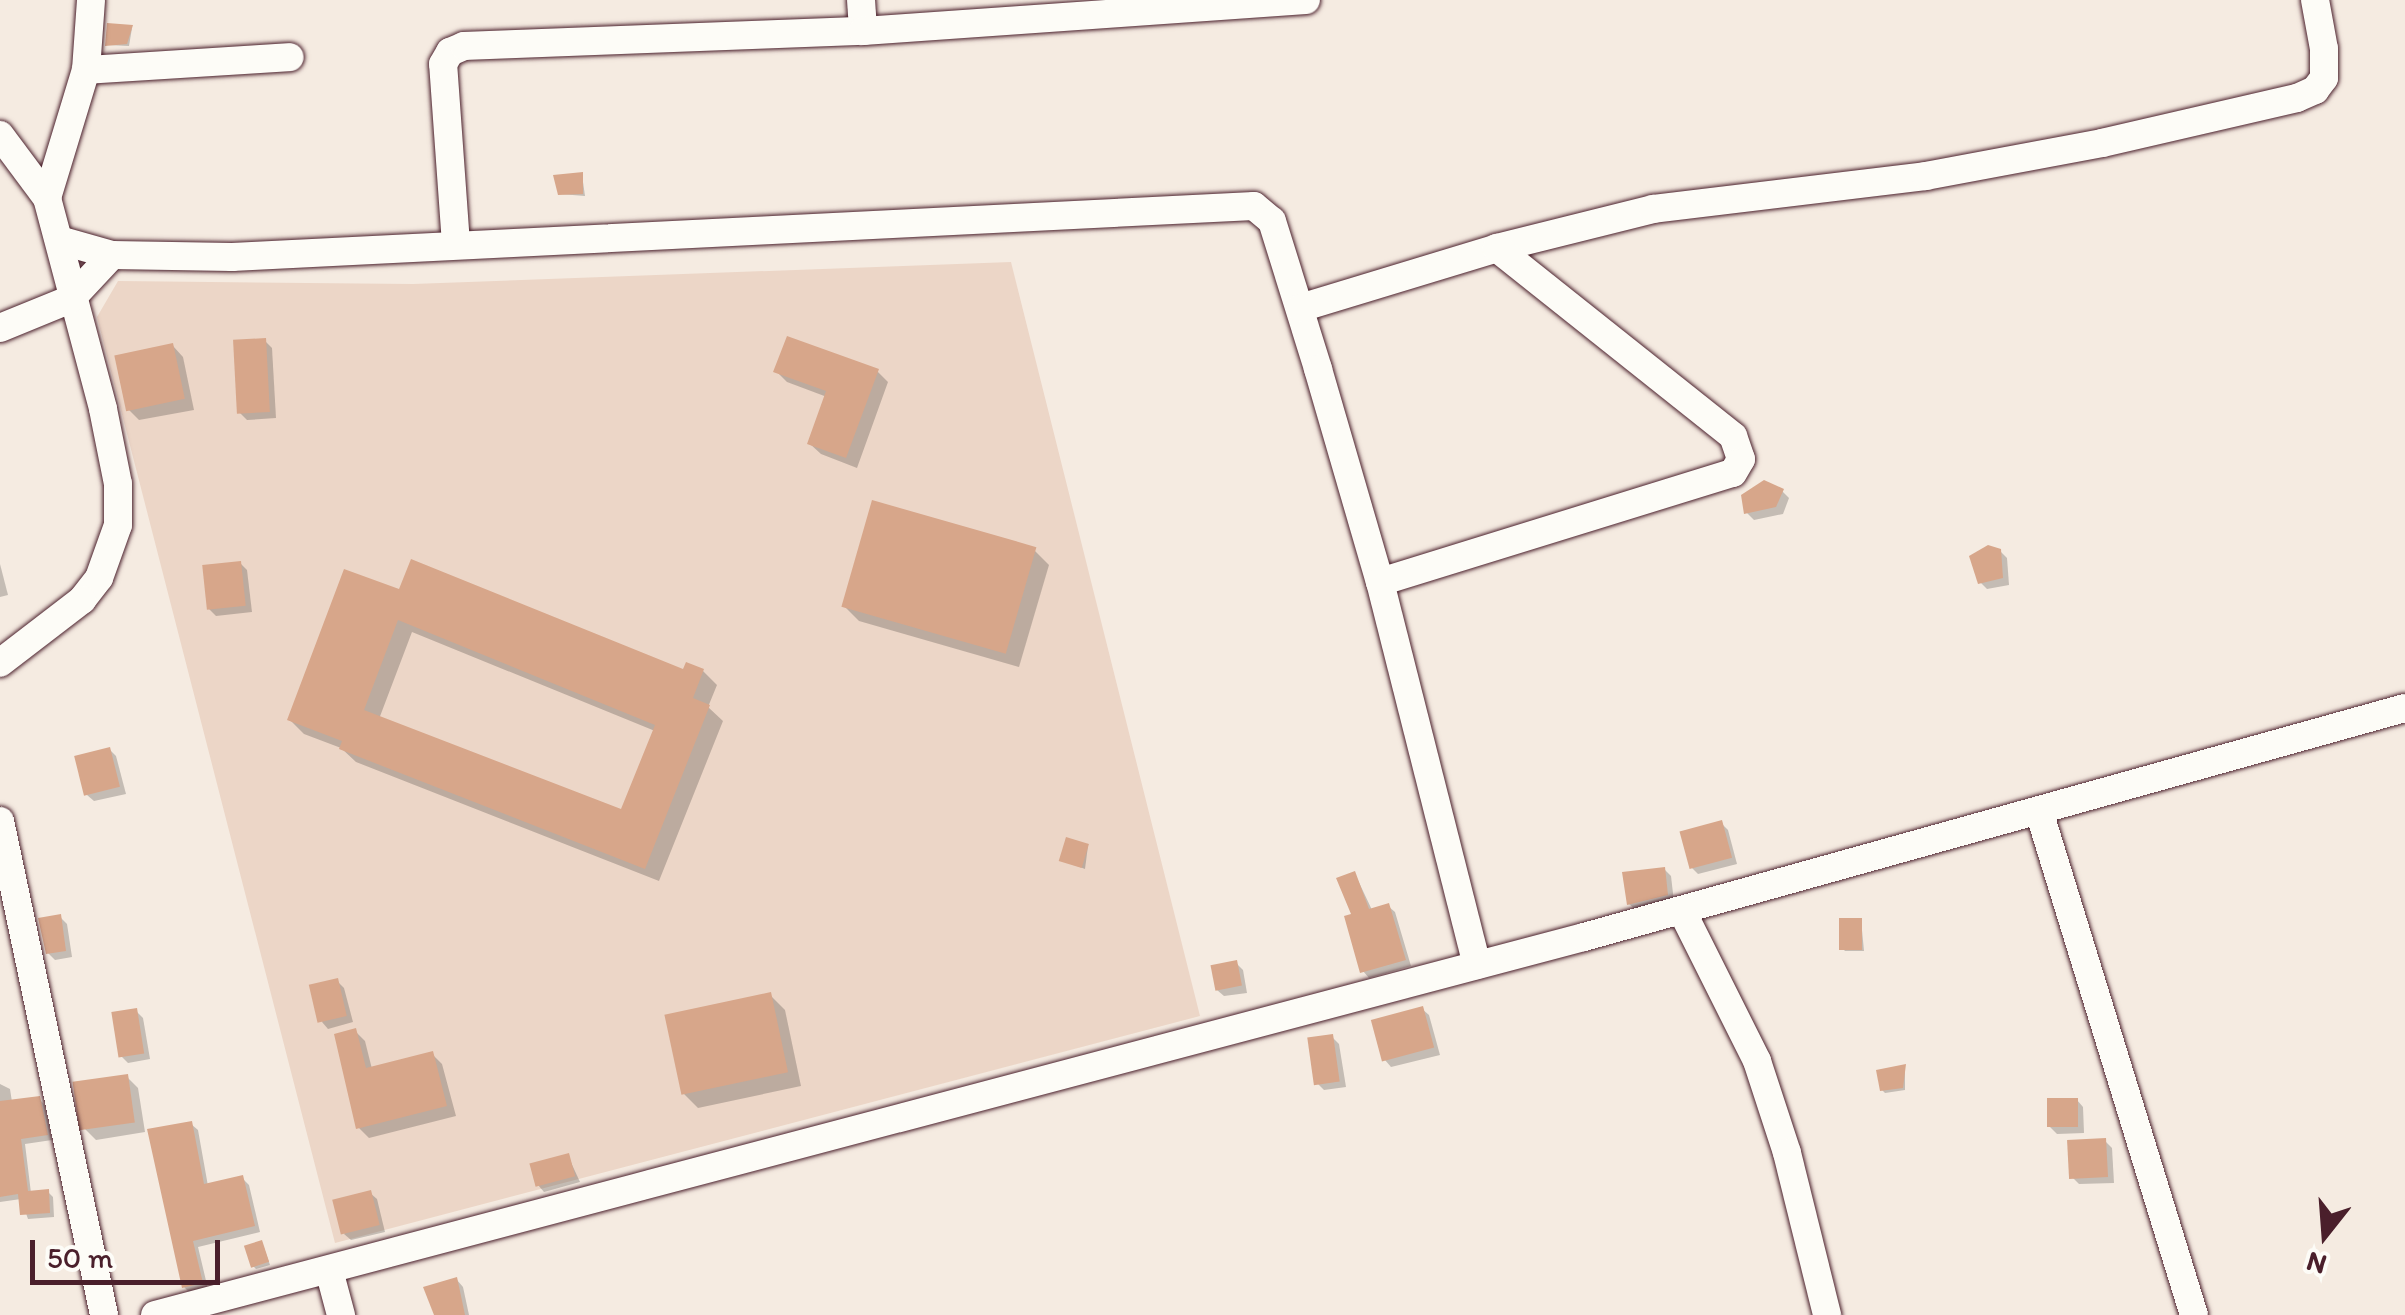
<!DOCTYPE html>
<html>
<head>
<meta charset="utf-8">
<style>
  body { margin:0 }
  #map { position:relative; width:2405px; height:1315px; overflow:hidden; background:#f5ebe1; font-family:Itim,sans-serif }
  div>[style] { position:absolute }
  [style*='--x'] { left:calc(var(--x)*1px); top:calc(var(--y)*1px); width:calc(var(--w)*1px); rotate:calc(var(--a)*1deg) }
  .built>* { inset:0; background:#ecd6c7 }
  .shadow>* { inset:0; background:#0003 }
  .building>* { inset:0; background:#d7a68a; transform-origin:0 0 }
  .roads { filter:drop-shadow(0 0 2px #4a1f2b) drop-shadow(0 0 2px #4a1f2b) }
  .minor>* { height:28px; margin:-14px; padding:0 14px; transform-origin:14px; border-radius:14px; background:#fdfcf7 }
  span { translate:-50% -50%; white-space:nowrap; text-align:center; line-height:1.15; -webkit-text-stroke:8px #fdfcf7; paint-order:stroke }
  .north { position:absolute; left:2275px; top:1185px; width:100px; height:100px; -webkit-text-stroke:8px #fdfcf7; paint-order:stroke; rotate:197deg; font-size:28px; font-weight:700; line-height:40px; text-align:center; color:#4a1f2b }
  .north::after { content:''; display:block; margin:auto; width:35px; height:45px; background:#4a1f2b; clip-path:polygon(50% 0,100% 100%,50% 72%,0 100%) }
  .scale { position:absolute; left:30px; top:1240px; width:190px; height:45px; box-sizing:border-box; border:5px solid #4a1f2b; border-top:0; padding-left:12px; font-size:30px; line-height:35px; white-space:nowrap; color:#4a1f2b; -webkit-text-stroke:8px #fdfcf7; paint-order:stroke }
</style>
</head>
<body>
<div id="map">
  <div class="built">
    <div style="clip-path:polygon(1011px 262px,1200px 1016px,335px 1243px,97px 317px,118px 281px,413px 284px)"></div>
  </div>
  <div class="shadow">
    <div style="clip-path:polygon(132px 28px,129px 46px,108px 45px)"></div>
    <div style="clip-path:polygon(582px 175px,585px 196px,560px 194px)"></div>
    <div style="clip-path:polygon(265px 341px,272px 348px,276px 418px,247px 420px,240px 413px)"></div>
    <div style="clip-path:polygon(173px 346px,183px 357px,194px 410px,139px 420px,128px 409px)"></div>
    <div style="clip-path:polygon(776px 371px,877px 371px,888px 382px,857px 468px,821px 454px,810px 444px,827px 397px,787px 382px)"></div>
    <div style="clip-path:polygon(1782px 491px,1789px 498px,1783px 514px,1754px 520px,1747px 513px)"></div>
    <div style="clip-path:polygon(1034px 550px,1049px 565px,1019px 667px,859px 621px,844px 606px)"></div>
    <div style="clip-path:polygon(2000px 551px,2007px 558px,2009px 585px,1987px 589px,1980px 582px)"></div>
    <div style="clip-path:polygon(240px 563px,247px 570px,252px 612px,216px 616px,209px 609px)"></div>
    <div style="clip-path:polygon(0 564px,8px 595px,0 597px)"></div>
    <div style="clip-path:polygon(evenodd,400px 592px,685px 673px,703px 671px,717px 685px,708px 707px,723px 721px,659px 881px,356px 762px,341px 748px,304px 734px,290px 720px,400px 592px,412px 632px,655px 731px,622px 813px,379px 719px,412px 632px)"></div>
    <div style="clip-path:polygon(109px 749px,116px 756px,126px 794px,94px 801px,87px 795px)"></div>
    <div style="clip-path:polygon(1721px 823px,1728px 830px,1737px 864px,1698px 874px,1691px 867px)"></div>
    <div style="clip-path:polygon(1088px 846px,1085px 869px,1062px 860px)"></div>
    <div style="clip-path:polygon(1664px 869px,1671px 876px,1674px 902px,1636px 910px,1629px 904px)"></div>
    <div style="clip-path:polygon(1355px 874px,1372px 910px,1388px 906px,1395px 912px,1411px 966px,1369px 978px,1363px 971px)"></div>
    <div style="clip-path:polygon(60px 917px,67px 924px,72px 957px,55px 960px,48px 953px)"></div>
    <div style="clip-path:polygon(1861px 920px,1864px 951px,1845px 951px,1842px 948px)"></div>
    <div style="clip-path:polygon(1236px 963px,1243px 970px,1247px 993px,1224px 996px,1217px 990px)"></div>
    <div style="clip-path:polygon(337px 981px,344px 988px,353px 1022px,328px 1029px,322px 1022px)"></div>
    <div style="clip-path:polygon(770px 995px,785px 1010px,801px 1086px,698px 1108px,683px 1093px)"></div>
    <div style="clip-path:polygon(1422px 1009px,1429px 1015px,1440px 1055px,1391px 1067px,1385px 1060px)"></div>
    <div style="clip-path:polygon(136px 1011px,143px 1018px,150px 1059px,128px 1063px,121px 1056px)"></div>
    <div style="clip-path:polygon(355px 1031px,365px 1041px,372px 1069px,432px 1054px,442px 1064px,456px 1116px,369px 1138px,359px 1128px)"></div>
    <div style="clip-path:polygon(1332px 1037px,1339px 1044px,1346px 1087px,1324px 1090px,1317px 1083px)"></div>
    <div style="clip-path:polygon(1905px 1067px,1905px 1090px,1885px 1093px,1882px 1090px)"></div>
    <div style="clip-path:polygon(127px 1077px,138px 1088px,145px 1132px,96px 1140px,85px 1129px)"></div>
    <div style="clip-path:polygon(0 1084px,10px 1089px,12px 1102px,39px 1099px,44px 1104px,52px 1140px,25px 1144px,31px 1193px,48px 1192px,53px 1197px,54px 1217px,28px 1219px,21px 1199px,0 1202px)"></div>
    <div style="clip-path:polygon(2077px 1100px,2083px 1107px,2084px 1133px,2057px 1134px,2050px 1127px)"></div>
    <div style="clip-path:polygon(191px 1124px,198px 1130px,208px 1186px,242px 1178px,249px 1185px,260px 1232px,198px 1247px,208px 1289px,190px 1293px,184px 1287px)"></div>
    <div style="clip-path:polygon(2105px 1141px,2112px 1148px,2114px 1183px,2079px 1184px,2072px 1177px)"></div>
    <div style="clip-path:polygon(568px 1156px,580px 1182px,544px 1192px,538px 1185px)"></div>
    <div style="clip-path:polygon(370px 1193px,377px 1199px,385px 1232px,351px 1240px,344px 1234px)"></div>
    <div style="clip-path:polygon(262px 1242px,270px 1265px,256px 1269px,253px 1266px)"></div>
    <div style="clip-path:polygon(457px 1280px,463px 1287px,469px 1315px,437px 1315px)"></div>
  </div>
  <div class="building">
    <div style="clip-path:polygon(107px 23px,133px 25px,127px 44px,105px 46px)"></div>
    <div style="clip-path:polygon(583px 172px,583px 194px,558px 195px,553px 175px)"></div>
    <div style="clip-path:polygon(787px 336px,879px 369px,846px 458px,807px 444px,826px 391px,773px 372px)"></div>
    <div style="left:266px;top:338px;width:74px;height:33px;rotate:87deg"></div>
    <div style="left:173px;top:343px;width:57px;height:60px;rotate:78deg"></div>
    <div style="clip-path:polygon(1764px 480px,1784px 489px,1776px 507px,1744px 514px,1741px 495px)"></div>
    <div style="left:872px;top:500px;width:171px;height:111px;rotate:16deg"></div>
    <div style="clip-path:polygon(1988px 545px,2001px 549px,2003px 578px,1978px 584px,1969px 556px)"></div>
    <div style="clip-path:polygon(evenodd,411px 559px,683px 669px,686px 662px,704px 669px,693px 698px,710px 705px,645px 869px,339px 749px,342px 741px,287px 720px,344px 569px,399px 589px,411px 559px,398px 620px,655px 725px,621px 809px,364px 710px,398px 620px)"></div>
    <div style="left:241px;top:561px;width:45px;height:39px;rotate:84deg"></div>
    <div style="left:110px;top:747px;width:41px;height:37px;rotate:76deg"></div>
    <div style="left:1722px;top:820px;width:39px;height:44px;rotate:75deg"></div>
    <div style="left:1066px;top:837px;width:24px;height:25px;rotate:17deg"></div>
    <div style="clip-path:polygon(1665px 867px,1668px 895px,1627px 905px,1622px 872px)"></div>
    <div style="clip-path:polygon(1355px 871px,1369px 909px,1389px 903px,1406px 960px,1360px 973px,1344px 916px,1351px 914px,1336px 878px)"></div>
    <div style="clip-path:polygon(61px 914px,66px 951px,46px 954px,38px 918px)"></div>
    <div style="left:1839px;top:918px;width:23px;height:32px"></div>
    <div style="left:1237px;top:960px;width:26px;height:27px;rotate:79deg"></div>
    <div style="left:338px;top:978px;width:39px;height:30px;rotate:77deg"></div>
    <div style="left:771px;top:992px;width:82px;height:109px;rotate:78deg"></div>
    <div style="left:1423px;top:1006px;width:43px;height:54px;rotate:75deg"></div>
    <div style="left:137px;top:1008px;width:46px;height:26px;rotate:81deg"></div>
    <div style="clip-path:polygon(356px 1028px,366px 1068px,433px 1051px,447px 1106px,356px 1129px,334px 1034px)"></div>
    <div style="left:1333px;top:1034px;width:48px;height:26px;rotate:82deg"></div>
    <div style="clip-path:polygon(1906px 1064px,1903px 1088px,1880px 1091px,1876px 1070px)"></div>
    <div style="left:128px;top:1074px;width:49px;height:56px;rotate:82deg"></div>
    <div style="clip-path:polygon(40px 1096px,48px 1135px,21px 1139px,28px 1191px,49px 1189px,50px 1213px,20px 1215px,18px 1194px,0 1197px,0 1101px)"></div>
    <div style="left:2078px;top:1098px;width:29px;height:31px;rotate:90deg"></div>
    <div style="clip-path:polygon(192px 1121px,204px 1184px,243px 1175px,255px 1226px,193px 1241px,203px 1283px,182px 1288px,147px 1129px)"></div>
    <div style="left:2106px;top:1138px;width:39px;height:39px;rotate:87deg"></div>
    <div style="left:569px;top:1153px;width:24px;height:41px;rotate:75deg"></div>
    <div style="left:371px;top:1190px;width:36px;height:40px;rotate:76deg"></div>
    <div style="left:262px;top:1240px;width:23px;height:19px;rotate:72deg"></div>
    <div style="clip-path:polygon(457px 1277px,465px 1315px,434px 1315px,423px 1287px)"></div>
  </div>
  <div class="roads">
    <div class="minor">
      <div style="--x:861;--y:0;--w:31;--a:86"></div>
      <div style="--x:86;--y:70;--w:204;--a:-3.6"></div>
      <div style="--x:0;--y:135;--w:79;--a:53.3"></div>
      <div style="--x:47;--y:198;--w:218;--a:75.1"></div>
      <div style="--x:103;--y:409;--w:76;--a:78.7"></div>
      <div style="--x:118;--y:484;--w:41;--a:90"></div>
      <div style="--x:118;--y:525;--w:56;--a:109.7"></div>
      <div style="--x:99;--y:578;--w:28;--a:128"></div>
      <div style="--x:82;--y:600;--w:103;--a:142.5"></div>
      <div style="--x:47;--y:198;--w:134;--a:-73.1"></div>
      <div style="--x:86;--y:70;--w:70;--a:-85.9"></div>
      <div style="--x:59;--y:240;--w:55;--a:15.8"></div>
      <div style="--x:112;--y:255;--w:120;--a:1"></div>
      <div style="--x:232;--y:257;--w:1023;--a:-2.86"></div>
      <div style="--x:1254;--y:206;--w:23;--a:40"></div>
      <div style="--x:1272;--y:221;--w:155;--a:72.7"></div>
      <div style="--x:1318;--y:369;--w:222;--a:73.8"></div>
      <div style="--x:1380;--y:582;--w:395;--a:75.8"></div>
      <div style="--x:456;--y:244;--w:180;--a:-94.1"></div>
      <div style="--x:443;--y:64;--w:14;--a:-60"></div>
      <div style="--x:450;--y:52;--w:15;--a:-23"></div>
      <div style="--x:464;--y:46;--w:399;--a:-2.2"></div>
      <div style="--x:863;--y:31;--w:444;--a:-4"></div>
      <div style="--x:1300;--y:308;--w:206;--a:-16.9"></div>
      <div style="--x:1497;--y:248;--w:161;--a:-14"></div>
      <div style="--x:1653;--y:209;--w:275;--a:-6.9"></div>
      <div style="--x:1926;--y:176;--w:179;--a:-10.6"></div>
      <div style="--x:2102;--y:143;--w:200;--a:-13"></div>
      <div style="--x:2297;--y:98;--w:20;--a:-24"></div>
      <div style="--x:2315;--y:90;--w:15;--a:-53"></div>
      <div style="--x:2324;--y:78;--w:29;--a:-90"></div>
      <div style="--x:2324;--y:49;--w:50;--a:-100.4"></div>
      <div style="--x:0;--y:328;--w:77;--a:-22.2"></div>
      <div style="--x:71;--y:299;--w:60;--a:-47"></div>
      <div style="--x:1380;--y:582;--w:369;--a:-17.2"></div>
      <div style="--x:1733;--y:473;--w:16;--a:-60"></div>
      <div style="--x:1741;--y:459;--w:24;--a:-109"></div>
      <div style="--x:1733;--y:436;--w:302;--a:-141.5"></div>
      <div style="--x:2039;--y:811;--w:527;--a:72.91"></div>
      <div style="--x:0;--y:821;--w:505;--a:78.11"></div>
      <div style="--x:1682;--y:911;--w:168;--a:63.4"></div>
      <div style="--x:1757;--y:1061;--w:97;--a:71.9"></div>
      <div style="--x:1787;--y:1153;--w:167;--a:76.1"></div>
      <div style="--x:329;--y:1270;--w:47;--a:75.1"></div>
      <div style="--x:155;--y:1315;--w:1478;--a:-14.82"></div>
      <div style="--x:1584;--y:937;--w:852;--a:-15.59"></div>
    </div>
  </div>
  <div class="north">N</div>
  <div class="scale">50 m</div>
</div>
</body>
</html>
